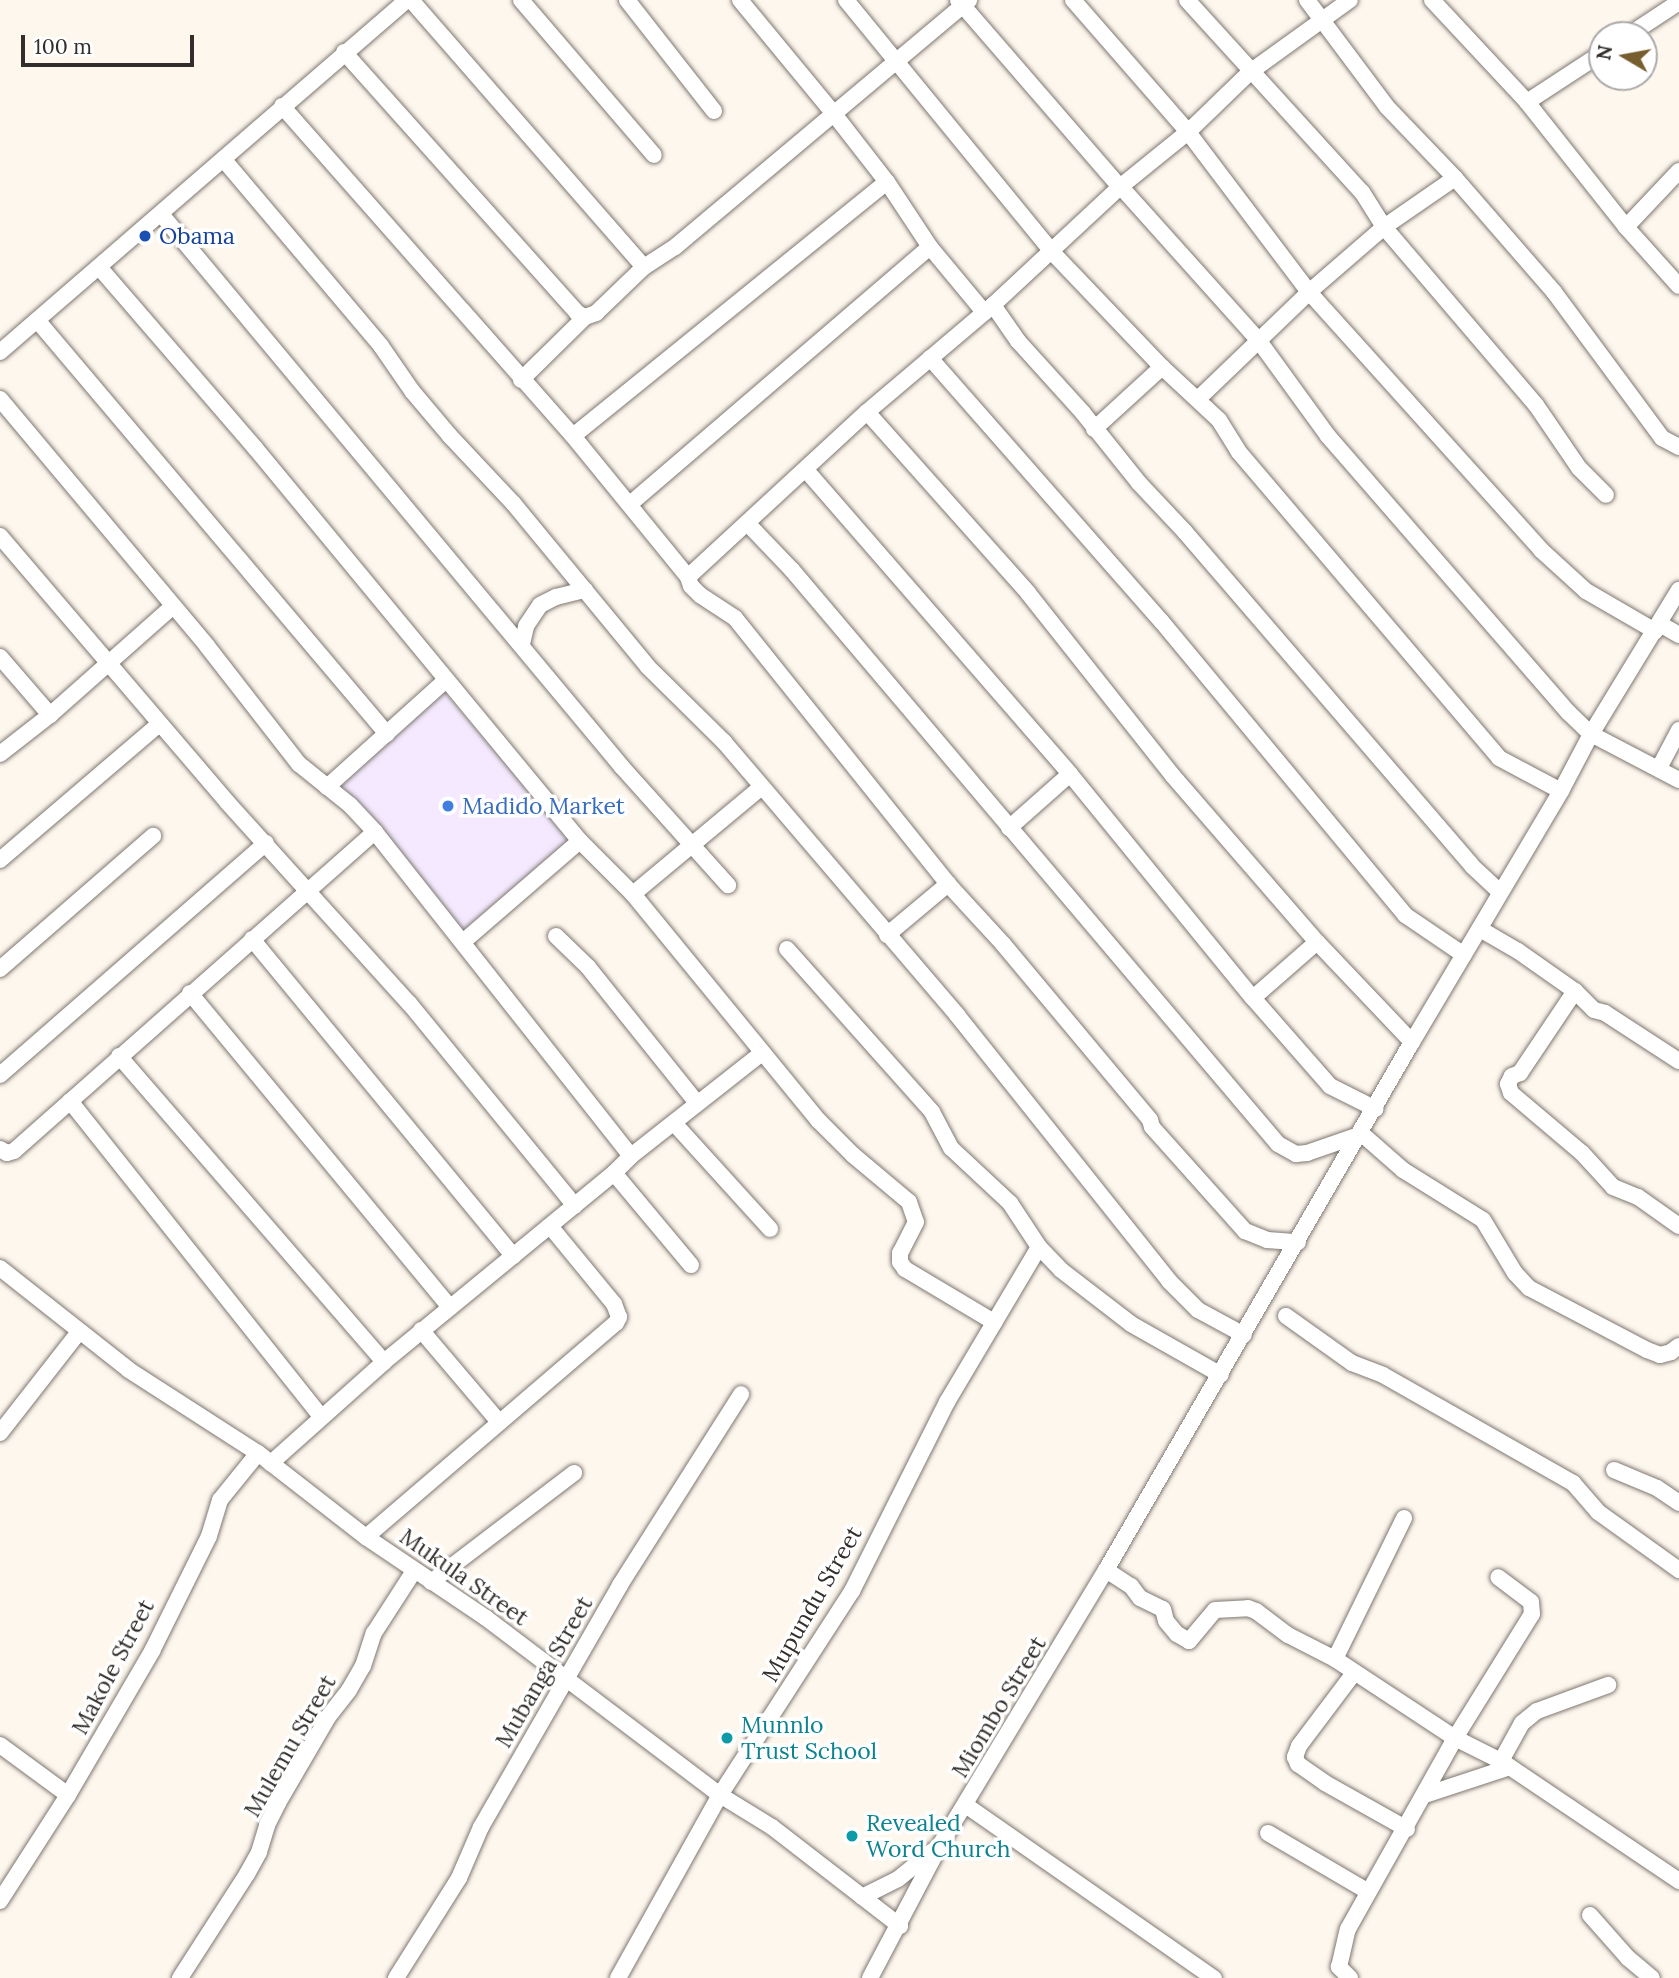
<!DOCTYPE html>
<html>
<head>
<meta charset="utf-8">
<style>
  body { margin:0 }
  #map { position:relative; width:1679px; height:1978px; overflow:hidden; background:#fef7ee; font-family:Lora,serif }
  div>[style] { position:absolute }
  [style*='--x'] { left:calc(var(--x)*1px); top:calc(var(--y)*1px); width:calc(var(--w)*1px); rotate:calc(var(--a)*1deg) }
  .commercial>* { inset:0; background:#f4e9fe; transform-origin:0 0 }
  .roads { filter:drop-shadow(0 0 2px #7e7770) drop-shadow(0 0 2px #7e7770) }
  .minor>* { height:16px; margin:-8px; padding:0 8px; transform-origin:8px; border-radius:8px; background:#fff }
  .dots>* { width:19px; height:19px; translate:-50% -50%; box-sizing:border-box; border:4px solid #fff; border-radius:50% }
  span { translate:-50% -50%; white-space:nowrap; text-align:center; line-height:1.15; -webkit-text-stroke:7px #fff; paint-order:stroke }
  .transit-label { font-size:23px; color:#164399 }
  .left { translate:0 -50%; text-align:left }
  .shop-label { font-size:23px; color:#366cbe }
  .street-label { font-size:23px; color:#312e2b }
  .culture-label { font-size:23px; color:#0d838f }
  .north { position:absolute; left:1588px; top:21px; width:70px; height:70px; box-sizing:border-box; background:#fff; border:2px solid #adabaa; border-radius:50%; rotate:280deg; font-size:19px; font-weight:700; line-height:28px; text-align:center; color:#312e2b }
  .north::after { content:''; display:block; margin:auto; width:24px; height:32px; background:#765e2f; clip-path:polygon(50% 0,100% 100%,50% 72%,0 100%) }
  .scale { position:absolute; left:21px; top:35px; width:173px; height:32px; box-sizing:border-box; border:4px solid #312e2b; border-top:0; padding-left:9px; font-size:21px; line-height:24px; white-space:nowrap; color:#312e2b; -webkit-text-stroke:5px #fff; paint-order:stroke }
</style>
</head>
<body>
<div id="map">
  <div class="commercial">
    <div style="left:443px;top:691px;width:196px;height:143px;rotate:49deg"></div>
  </div>
  <div class="roads">
    <div class="minor">
      <div style="--x:411;--y:0;--w:354;--a:48.9"></div>
      <div style="--x:644;--y:267;--w:37;--a:-33"></div>
      <div style="--x:675;--y:247;--w:384;--a:-40"></div>
      <div style="--x:521;--y:0;--w:204;--a:49.4"></div>
      <div style="--x:627;--y:0;--w:141;--a:51.9"></div>
      <div style="--x:740;--y:0;--w:148;--a:50.5"></div>
      <div style="--x:834;--y:114;--w:86;--a:52.1"></div>
      <div style="--x:887;--y:182;--w:78;--a:56.5"></div>
      <div style="--x:930;--y:247;--w:85;--a:50.3"></div>
      <div style="--x:846;--y:0;--w:325;--a:50.7"></div>
      <div style="--x:1052;--y:252;--w:159;--a:46.3"></div>
      <div style="--x:1162;--y:367;--w:92;--a:137.6"></div>
      <div style="--x:958;--y:0;--w:247;--a:49.1"></div>
      <div style="--x:1073;--y:0;--w:175;--a:48.9"></div>
      <div style="--x:1188;--y:132;--w:201;--a:52.9"></div>
      <div style="--x:1309;--y:292;--w:347;--a:48"></div>
      <div style="--x:1541;--y:550;--w:61;--a:42.3"></div>
      <div style="--x:1586;--y:591;--w:80;--a:30.1"></div>
      <div style="--x:1187;--y:0;--w:260;--a:47.7"></div>
      <div style="--x:1362;--y:192;--w:41;--a:57.8"></div>
      <div style="--x:1384;--y:227;--w:234;--a:49.5"></div>
      <div style="--x:1536;--y:405;--w:76;--a:55.7"></div>
      <div style="--x:1579;--y:468;--w:38;--a:45"></div>
      <div style="--x:1307;--y:0;--w:134;--a:53.2"></div>
      <div style="--x:1387;--y:107;--w:98;--a:46.2"></div>
      <div style="--x:1455;--y:178;--w:151;--a:49"></div>
      <div style="--x:1554;--y:292;--w:182;--a:53.5"></div>
      <div style="--x:1662;--y:438;--w:19;--a:28"></div>
      <div style="--x:1432;--y:0;--w:139;--a:47"></div>
      <div style="--x:1527;--y:102;--w:159;--a:51.6"></div>
      <div style="--x:1626;--y:227;--w:79;--a:48.1"></div>
      <div style="--x:1629;--y:35;--w:60;--a:-33.4"></div>
      <div style="--x:344;--y:52;--w:350;--a:48.2"></div>
      <div style="--x:577;--y:313;--w:9;--a:27"></div>
      <div style="--x:585;--y:317;--w:12;--a:-20"></div>
      <div style="--x:596;--y:313;--w:66;--a:-43.8"></div>
      <div style="--x:1527;--y:102;--w:90;--a:-33.2"></div>
      <div style="--x:282;--y:106;--w:440;--a:48.6"></div>
      <div style="--x:573;--y:436;--w:182;--a:50.8"></div>
      <div style="--x:688;--y:577;--w:243;--a:-42.7"></div>
      <div style="--x:867;--y:412;--w:165;--a:-40.3"></div>
      <div style="--x:993;--y:305;--w:173;--a:-42.9"></div>
      <div style="--x:1120;--y:187;--w:87;--a:-39"></div>
      <div style="--x:1188;--y:132;--w:86;--a:-44.1"></div>
      <div style="--x:1250;--y:72;--w:123;--a:-35.8"></div>
      <div style="--x:224;--y:160;--w:243;--a:49.8"></div>
      <div style="--x:381;--y:346;--w:55;--a:55.4"></div>
      <div style="--x:412;--y:391;--w:59;--a:49.8"></div>
      <div style="--x:450;--y:436;--w:92;--a:46.8"></div>
      <div style="--x:513;--y:503;--w:212;--a:50.5"></div>
      <div style="--x:648;--y:667;--w:107;--a:44.6"></div>
      <div style="--x:724;--y:742;--w:359;--a:49.5"></div>
      <div style="--x:957;--y:1015;--w:340;--a:51.4"></div>
      <div style="--x:1169;--y:1281;--w:41;--a:45"></div>
      <div style="--x:1198;--y:1310;--w:52;--a:28.5"></div>
      <div style="--x:1121;--y:187;--w:207;--a:48.1"></div>
      <div style="--x:1259;--y:341;--w:117;--a:54"></div>
      <div style="--x:1328;--y:436;--w:366;--a:49"></div>
      <div style="--x:1568;--y:712;--w:32;--a:44"></div>
      <div style="--x:1591;--y:734;--w:99;--a:27.6"></div>
      <div style="--x:161;--y:214;--w:720;--a:50.18"></div>
      <div style="--x:622;--y:767;--w:159;--a:48.1"></div>
      <div style="--x:1626;--y:227;--w:77;--a:-46.6"></div>
      <div style="--x:99;--y:267;--w:240;--a:49.2"></div>
      <div style="--x:256;--y:449;--w:509;--a:50.43"></div>
      <div style="--x:580;--y:841;--w:75;--a:45"></div>
      <div style="--x:633;--y:894;--w:292;--a:50.7"></div>
      <div style="--x:818;--y:1120;--w:49;--a:45"></div>
      <div style="--x:853;--y:1155;--w:73;--a:40"></div>
      <div style="--x:909;--y:1202;--w:21;--a:71"></div>
      <div style="--x:916;--y:1222;--w:35;--a:117"></div>
      <div style="--x:900;--y:1253;--w:9;--a:90"></div>
      <div style="--x:900;--y:1262;--w:9;--a:54"></div>
      <div style="--x:905;--y:1269;--w:104;--a:30.8"></div>
      <div style="--x:993;--y:305;--w:44;--a:55.2"></div>
      <div style="--x:1018;--y:341;--w:97;--a:47.9"></div>
      <div style="--x:1083;--y:413;--w:90;--a:51.3"></div>
      <div style="--x:1139;--y:483;--w:67;--a:46.8"></div>
      <div style="--x:1185;--y:532;--w:440;--a:49.3"></div>
      <div style="--x:1472;--y:866;--w:38;--a:43"></div>
      <div style="--x:37;--y:320;--w:542;--a:49.79"></div>
      <div style="--x:0;--y:352;--w:538;--a:-40.86"></div>
      <div style="--x:930;--y:358;--w:351;--a:48.7"></div>
      <div style="--x:1162;--y:622;--w:381;--a:50.3"></div>
      <div style="--x:1405;--y:915;--w:71;--a:34.1"></div>
      <div style="--x:1162;--y:367;--w:78;--a:42.9"></div>
      <div style="--x:1219;--y:420;--w:36;--a:58"></div>
      <div style="--x:1238;--y:451;--w:403;--a:49.6"></div>
      <div style="--x:1499;--y:758;--w:70;--a:28"></div>
      <div style="--x:521;--y:380;--w:90;--a:-44.5"></div>
      <div style="--x:0;--y:399;--w:322;--a:50"></div>
      <div style="--x:207;--y:646;--w:150;--a:52.1"></div>
      <div style="--x:299;--y:764;--w:65;--a:38.8"></div>
      <div style="--x:350;--y:805;--w:37;--a:47"></div>
      <div style="--x:1198;--y:399;--w:154;--a:-43.9"></div>
      <div style="--x:1309;--y:292;--w:99;--a:-40.9"></div>
      <div style="--x:1384;--y:227;--w:86;--a:-34.6"></div>
      <div style="--x:867;--y:412;--w:242;--a:48.3"></div>
      <div style="--x:1028;--y:593;--w:233;--a:51.6"></div>
      <div style="--x:1173;--y:776;--w:220;--a:49.1"></div>
      <div style="--x:1317;--y:942;--w:138;--a:46.5"></div>
      <div style="--x:573;--y:436;--w:404;--a:-39"></div>
      <div style="--x:806;--y:470;--w:403;--a:49"></div>
      <div style="--x:1070;--y:774;--w:289;--a:50.8"></div>
      <div style="--x:1253;--y:998;--w:85;--a:-41.2"></div>
      <div style="--x:630;--y:504;--w:395;--a:-40.6"></div>
      <div style="--x:748;--y:524;--w:64;--a:46.3"></div>
      <div style="--x:792;--y:570;--w:752;--a:49.75"></div>
      <div style="--x:1278;--y:1144;--w:21;--a:29"></div>
      <div style="--x:1296;--y:1154;--w:11;--a:-5"></div>
      <div style="--x:1307;--y:1153;--w:58;--a:-19.1"></div>
      <div style="--x:1362;--y:1134;--w:55;--a:41.3"></div>
      <div style="--x:1403;--y:1170;--w:94;--a:32"></div>
      <div style="--x:1483;--y:1220;--w:62;--a:58.9"></div>
      <div style="--x:1515;--y:1273;--w:21;--a:47"></div>
      <div style="--x:1529;--y:1288;--w:133;--a:27.7"></div>
      <div style="--x:1647;--y:1350;--w:14;--a:21"></div>
      <div style="--x:1660;--y:1355;--w:11;--a:-15"></div>
      <div style="--x:1671;--y:1352;--w:10;--a:-37"></div>
      <div style="--x:0;--y:536;--w:351;--a:49.5"></div>
      <div style="--x:228;--y:803;--w:270;--a:47.9"></div>
      <div style="--x:409;--y:1003;--w:262;--a:50.7"></div>
      <div style="--x:688;--y:577;--w:9;--a:72"></div>
      <div style="--x:691;--y:586;--w:13;--a:45"></div>
      <div style="--x:700;--y:595;--w:42;--a:33.3"></div>
      <div style="--x:735;--y:618;--w:341;--a:51.3"></div>
      <div style="--x:948;--y:884;--w:81;--a:47.5"></div>
      <div style="--x:1003;--y:944;--w:229;--a:50.1"></div>
      <div style="--x:1150;--y:1120;--w:7;--a:74"></div>
      <div style="--x:1152;--y:1127;--w:140;--a:48.2"></div>
      <div style="--x:1245;--y:1231;--w:24;--a:22"></div>
      <div style="--x:1267;--y:1240;--w:31;--a:4"></div>
      <div style="--x:1660;--y:624;--w:22;--a:30"></div>
      <div style="--x:522;--y:644;--w:18;--a:-77"></div>
      <div style="--x:526;--y:626;--w:25;--a:-56"></div>
      <div style="--x:540;--y:605;--w:18;--a:-27"></div>
      <div style="--x:556;--y:597;--w:30;--a:-14"></div>
      <div style="--x:0;--y:657;--w:77;--a:49.2"></div>
      <div style="--x:0;--y:754;--w:63;--a:-38"></div>
      <div style="--x:50;--y:715;--w:164;--a:-41.5"></div>
      <div style="--x:1659;--y:768;--w:43;--a:-62.2"></div>
      <div style="--x:327;--y:787;--w:160;--a:-42"></div>
      <div style="--x:1009;--y:828;--w:81;--a:-41.5"></div>
      <div style="--x:0;--y:860;--w:209;--a:-40.5"></div>
      <div style="--x:633;--y:894;--w:165;--a:-39.8"></div>
      <div style="--x:1480;--y:929;--w:44;--a:30.1"></div>
      <div style="--x:1518;--y:951;--w:70;--a:35.1"></div>
      <div style="--x:1575;--y:991;--w:27;--a:45"></div>
      <div style="--x:1594;--y:1010;--w:11;--a:15"></div>
      <div style="--x:1605;--y:1013;--w:88;--a:33"></div>
      <div style="--x:887;--y:935;--w:80;--a:-39.9"></div>
      <div style="--x:556;--y:936;--w:45;--a:44.1"></div>
      <div style="--x:588;--y:967;--w:174;--a:51.3"></div>
      <div style="--x:252;--y:939;--w:411;--a:50.5"></div>
      <div style="--x:464;--y:941;--w:153;--a:-40.8"></div>
      <div style="--x:787;--y:949;--w:218;--a:48.3"></div>
      <div style="--x:932;--y:1112;--w:41;--a:62.2"></div>
      <div style="--x:951;--y:1148;--w:81;--a:43"></div>
      <div style="--x:1010;--y:1203;--w:53;--a:56.6"></div>
      <div style="--x:1039;--y:1247;--w:32;--a:46"></div>
      <div style="--x:1061;--y:1270;--w:88;--a:37.6"></div>
      <div style="--x:1131;--y:1324;--w:103;--a:29.5"></div>
      <div style="--x:0;--y:969;--w:203;--a:-41"></div>
      <div style="--x:1575;--y:991;--w:99;--a:123.9"></div>
      <div style="--x:1520;--y:1073;--w:9;--a:159"></div>
      <div style="--x:1512;--y:1076;--w:9;--a:117"></div>
      <div style="--x:1508;--y:1084;--w:9;--a:72"></div>
      <div style="--x:1511;--y:1093;--w:93;--a:40.2"></div>
      <div style="--x:1582;--y:1153;--w:46;--a:47.6"></div>
      <div style="--x:1613;--y:1187;--w:27;--a:22"></div>
      <div style="--x:1638;--y:1197;--w:50;--a:35.3"></div>
      <div style="--x:190;--y:993;--w:408;--a:50.4"></div>
      <div style="--x:1253;--y:998;--w:117;--a:48.8"></div>
      <div style="--x:1330;--y:1086;--w:51;--a:26.6"></div>
      <div style="--x:119;--y:1056;--w:405;--a:49.1"></div>
      <div style="--x:0;--y:1075;--w:353;--a:-41.1"></div>
      <div style="--x:70;--y:1101;--w:403;--a:51.5"></div>
      <div style="--x:674;--y:1123;--w:143;--a:47.8"></div>
      <div style="--x:0;--y:1149;--w:8;--a:30"></div>
      <div style="--x:7;--y:1153;--w:7;--a:-16"></div>
      <div style="--x:14;--y:1151;--w:482;--a:-41.5"></div>
      <div style="--x:375;--y:832;--w:413;--a:51.7"></div>
      <div style="--x:631;--y:1156;--w:24;--a:135"></div>
      <div style="--x:614;--y:1173;--w:298;--a:140.6"></div>
      <div style="--x:384;--y:1362;--w:152;--a:138.2"></div>
      <div style="--x:631;--y:1156;--w:167;--a:-38.2"></div>
      <div style="--x:614;--y:1173;--w:120;--a:50.1"></div>
      <div style="--x:0;--y:1268;--w:164;--a:38.3"></div>
      <div style="--x:129;--y:1370;--w:153;--a:32.8"></div>
      <div style="--x:258;--y:1453;--w:137;--a:37.9"></div>
      <div style="--x:366;--y:1537;--w:145;--a:34"></div>
      <div style="--x:486;--y:1618;--w:293;--a:37.1"></div>
      <div style="--x:720;--y:1795;--w:61;--a:31.6"></div>
      <div style="--x:772;--y:1827;--w:162;--a:37.7"></div>
      <div style="--x:1286;--y:1316;--w:81;--a:35.5"></div>
      <div style="--x:1352;--y:1363;--w:33;--a:21"></div>
      <div style="--x:1383;--y:1375;--w:219;--a:29.6"></div>
      <div style="--x:1573;--y:1483;--w:38;--a:49"></div>
      <div style="--x:1598;--y:1512;--w:100;--a:35.6"></div>
      <div style="--x:421;--y:1330;--w:121;--a:49.7"></div>
      <div style="--x:0;--y:1433;--w:128;--a:-52"></div>
      <div style="--x:1614;--y:1470;--w:47;--a:22.7"></div>
      <div style="--x:1657;--y:1488;--w:27;--a:34"></div>
      <div style="--x:366;--y:1537;--w:329;--a:-40.6"></div>
      <div style="--x:616;--y:1323;--w:7;--a:-63"></div>
      <div style="--x:619;--y:1317;--w:14;--a:-111"></div>
      <div style="--x:614;--y:1304;--w:101;--a:-129.4"></div>
      <div style="--x:1106;--y:1570;--w:30;--a:33"></div>
      <div style="--x:1131;--y:1586;--w:15;--a:53"></div>
      <div style="--x:1140;--y:1598;--w:25;--a:26"></div>
      <div style="--x:1163;--y:1609;--w:12;--a:76"></div>
      <div style="--x:1166;--y:1621;--w:17;--a:50"></div>
      <div style="--x:1177;--y:1634;--w:14;--a:30"></div>
      <div style="--x:1189;--y:1641;--w:40;--a:-50"></div>
      <div style="--x:1215;--y:1610;--w:33;--a:-3"></div>
      <div style="--x:1248;--y:1608;--w:9;--a:21"></div>
      <div style="--x:1256;--y:1611;--w:40;--a:37"></div>
      <div style="--x:1288;--y:1635;--w:53;--a:27.1"></div>
      <div style="--x:1335;--y:1659;--w:144;--a:33.4"></div>
      <div style="--x:1455;--y:1738;--w:51;--a:26.6"></div>
      <div style="--x:1501;--y:1761;--w:215;--a:34"></div>
      <div style="--x:431;--y:1582;--w:180;--a:-37.3"></div>
      <div style="--x:1335;--y:1659;--w:157;--a:-63.9"></div>
      <div style="--x:1354;--y:1673;--w:91;--a:127"></div>
      <div style="--x:1299;--y:1746;--w:12;--a:110"></div>
      <div style="--x:1295;--y:1757;--w:8;--a:67"></div>
      <div style="--x:1298;--y:1764;--w:33;--a:35"></div>
      <div style="--x:1325;--y:1783;--w:94;--a:29.3"></div>
      <div style="--x:0;--y:1745;--w:84;--a:36.3"></div>
      <div style="--x:1501;--y:1761;--w:43;--a:-61.1"></div>
      <div style="--x:1522;--y:1723;--w:19;--a:-39"></div>
      <div style="--x:1537;--y:1711;--w:76;--a:-20.1"></div>
      <div style="--x:1425;--y:1795;--w:89;--a:-18.2"></div>
      <div style="--x:967;--y:1806;--w:301;--a:34.9"></div>
      <div style="--x:1268;--y:1833;--w:115;--a:30.4"></div>
      <div style="--x:862;--y:1897;--w:40;--a:-26.6"></div>
      <div style="--x:898;--y:1879;--w:45;--a:-38.7"></div>
      <div style="--x:0;--y:1901;--w:126;--a:-57.3"></div>
      <div style="--x:68;--y:1795;--w:167;--a:-59.7"></div>
      <div style="--x:152;--y:1651;--w:128;--a:-63.6"></div>
      <div style="--x:209;--y:1536;--w:38;--a:-73"></div>
      <div style="--x:220;--y:1500;--w:60;--a:-51"></div>
      <div style="--x:1590;--y:1915;--w:57;--a:48.5"></div>
      <div style="--x:1628;--y:1958;--w:31;--a:40"></div>
      <div style="--x:180;--y:1978;--w:124;--a:-57.2"></div>
      <div style="--x:247;--y:1874;--w:25;--a:-61"></div>
      <div style="--x:259;--y:1852;--w:28;--a:-73"></div>
      <div style="--x:267;--y:1825;--w:25;--a:-63"></div>
      <div style="--x:278;--y:1803;--w:99;--a:-59.8"></div>
      <div style="--x:328;--y:1717;--w:34;--a:-52"></div>
      <div style="--x:349;--y:1690;--w:28;--a:-60"></div>
      <div style="--x:363;--y:1666;--w:35;--a:-72"></div>
      <div style="--x:374;--y:1633;--w:74;--a:-57.2"></div>
      <div style="--x:396;--y:1978;--w:118;--a:-57.8"></div>
      <div style="--x:459;--y:1878;--w:56;--a:-66.7"></div>
      <div style="--x:481;--y:1827;--w:279;--a:-60.1"></div>
      <div style="--x:620;--y:1585;--w:226;--a:-57.6"></div>
      <div style="--x:618;--y:1978;--w:210;--a:-60.9"></div>
      <div style="--x:720;--y:1795;--w:243;--a:-57.1"></div>
      <div style="--x:852;--y:1591;--w:212;--a:-63.3"></div>
      <div style="--x:947;--y:1402;--w:180;--a:-59.3"></div>
      <div style="--x:870;--y:1978;--w:150;--a:-62.2"></div>
      <div style="--x:940;--y:1845;--w:321;--a:-58.9"></div>
      <div style="--x:1106;--y:1570;--w:610;--a:-59.91"></div>
      <div style="--x:1412;--y:1042;--w:292;--a:-59.3"></div>
      <div style="--x:1561;--y:791;--w:64;--a:-62.2"></div>
      <div style="--x:1591;--y:734;--w:169;--a:-58.6"></div>
      <div style="--x:1350;--y:1978;--w:16;--a:-135"></div>
      <div style="--x:1339;--y:1967;--w:39;--a:-77"></div>
      <div style="--x:1348;--y:1929;--w:219;--a:-60.7"></div>
      <div style="--x:1455;--y:1738;--w:146;--a:-58.2"></div>
      <div style="--x:1532;--y:1614;--w:12;--a:-95"></div>
      <div style="--x:1531;--y:1602;--w:41;--a:-142.9"></div>
    </div>
  </div>
  <div class="dots">
    <div style="left:145px;top:236px;background:#1a4fb4"></div>
    <div style="left:448px;top:806px;background:#3f7fe0"></div>
    <div style="left:727px;top:1738px;background:#0f9aa8"></div>
    <div style="left:852px;top:1836px;background:#0f9aa8"></div>
  </div>
  <div class="transit-label">
    <span class="left" style="left:159px;top:236px">Obama</span>
  </div>
  <div class="shop-label">
    <span class="left" style="left:462px;top:806px">Madido Market</span>
  </div>
  <div class="street-label">
    <span style="left:464px;top:1577px;rotate:35deg">Mukula Street</span>
    <span style="left:812px;top:1604px;rotate:-60deg">Mupundu Street</span>
    <span style="left:113px;top:1667px;rotate:-62deg">Makole Street</span>
    <span style="left:544px;top:1672px;rotate:-60deg">Mubanga Street</span>
    <span style="left:999px;top:1707px;rotate:-59deg">Miombo Street</span>
    <span style="left:290px;top:1746px;rotate:-60deg">Mulemu Street</span>
  </div>
  <div class="culture-label">
    <span class="left" style="left:741px;top:1738px">Munnlo<br>Trust School</span>
    <span class="left" style="left:866px;top:1836px">Revealed<br>Word Church</span>
  </div>
  <div class="north">N</div>
  <div class="scale">100 m</div>
</div>
</body>
</html>
